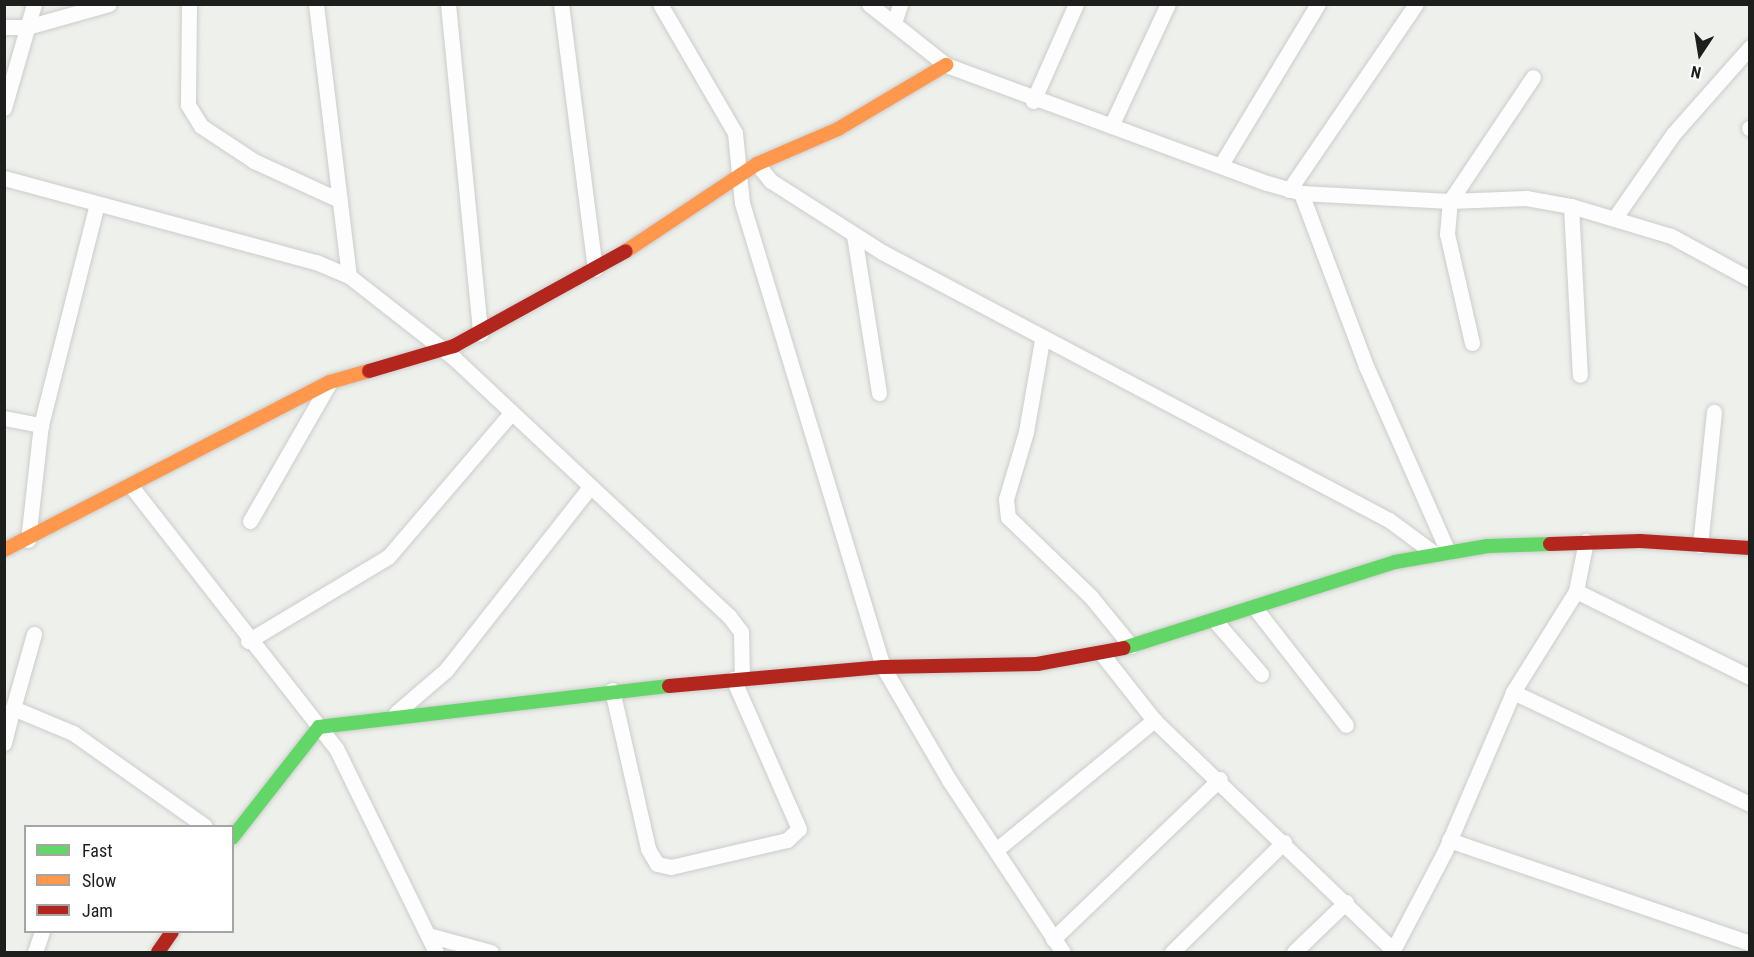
<!DOCTYPE html>
<html>
<head>
<meta charset="utf-8">
<style>
  body { margin:0 }
  #map { position:relative; width:1754px; height:957px; overflow:hidden; background:#eef0ec; font-family:"Roboto Condensed",sans-serif }
  div>[style] { position:absolute }
  [style*='--x'] { left:calc(var(--x)*1px); top:calc(var(--y)*1px); width:calc(var(--w)*1px); rotate:calc(var(--a)*1deg) }
  .roads { filter:drop-shadow(0 0 2px #cbcdca) drop-shadow(0 0 2px #cbcdca) }
  .street>* { height:15px; margin:-7.5px; padding:0 7.5px; transform-origin:7.5px; border-radius:7.5px; background:#fcfdfc }
  .fast>* { height:14px; margin:-7px; padding:0 7px; transform-origin:7px; border-radius:7px; background:#63d668 }
  .slow>* { height:14px; margin:-7px; padding:0 7px; transform-origin:7px; border-radius:7px; background:#ff974d }
  .jam>* { height:14px; margin:-7px; padding:0 7px; transform-origin:7px; border-radius:7px; background:#b3261e }
  span { translate:-50% -50%; white-space:nowrap; text-align:center; line-height:1.15; -webkit-text-stroke:6px #fff; paint-order:stroke }
  .frame { position:absolute; inset:0; border:6px solid #1d1f1c; pointer-events:none }
  .legend { position:absolute; left:24px; top:825px; width:210px; height:108px; box-sizing:border-box; background:#fff; border:2px solid #a5a5a4; margin:0; padding:8px 10px; list-style:none; font-size:18px; color:#1d1f1c }
  .legend li { display:flex; align-items:center; gap:12px; height:30px }
  .legend b { width:30px; border:2px solid #a5a5a4 }
  .north { position:absolute; left:1670px; top:24px; width:60px; height:60px; -webkit-text-stroke:4px #fff; paint-order:stroke; rotate:192deg; font-size:16px; font-weight:700; line-height:24px; text-align:center; color:#1d1f1c }
  .north::after { content:''; display:block; margin:auto; width:21px; height:27px; background:#1d1f1c; clip-path:polygon(50% 0,100% 100%,50% 72%,0 100%) }
</style>
</head>
<body>
<div id="map">
  <div class="roads">
    <div class="street">
      <div style="--x:189;--y:4;--w:101;--a:90.6"></div>
      <div style="--x:188;--y:105;--w:25;--a:58"></div>
      <div style="--x:201;--y:126;--w:64;--a:33.4"></div>
      <div style="--x:254;--y:161;--w:94;--a:24.6"></div>
      <div style="--x:316;--y:4;--w:274;--a:83.1"></div>
      <div style="--x:448;--y:4;--w:331;--a:84.4"></div>
      <div style="--x:561;--y:4;--w:267;--a:82.7"></div>
      <div style="--x:660;--y:4;--w:149;--a:59.8"></div>
      <div style="--x:735;--y:133;--w:70;--a:84.3"></div>
      <div style="--x:742;--y:203;--w:485;--a:73.1"></div>
      <div style="--x:883;--y:667;--w:131;--a:59.7"></div>
      <div style="--x:949;--y:780;--w:206;--a:56.5"></div>
      <div style="--x:869;--y:4;--w:98;--a:38.4"></div>
      <div style="--x:946;--y:65;--w:342;--a:20.2"></div>
      <div style="--x:1267;--y:183;--w:35;--a:16"></div>
      <div style="--x:1301;--y:193;--w:149;--a:3.1"></div>
      <div style="--x:1450;--y:201;--w:76;--a:-2.3"></div>
      <div style="--x:1526;--y:198;--w:46;--a:10.1"></div>
      <div style="--x:1571;--y:206;--w:104;--a:16.7"></div>
      <div style="--x:1671;--y:236;--w:90;--a:28.6"></div>
      <div style="--x:894;--y:23;--w:20;--a:-72"></div>
      <div style="--x:4;--y:27;--w:23;--a:0"></div>
      <div style="--x:27;--y:27;--w:85;--a:-15.7"></div>
      <div style="--x:1033;--y:101;--w:106;--a:-66.1"></div>
      <div style="--x:4;--y:108;--w:108;--a:-73.9"></div>
      <div style="--x:1111;--y:126;--w:135;--a:-65"></div>
      <div style="--x:1749;--y:128;--w:1;--a:0"></div>
      <div style="--x:1222;--y:163;--w:186;--a:-58.9"></div>
      <div style="--x:757;--y:164;--w:22;--a:51"></div>
      <div style="--x:771;--y:181;--w:132;--a:32.6"></div>
      <div style="--x:882;--y:252;--w:573;--a:27.86"></div>
      <div style="--x:1389;--y:520;--w:57;--a:36.5"></div>
      <div style="--x:4;--y:178;--w:323;--a:15.1"></div>
      <div style="--x:316;--y:262;--w:36;--a:23"></div>
      <div style="--x:349;--y:276;--w:133;--a:38"></div>
      <div style="--x:454;--y:358;--w:377;--a:43.2"></div>
      <div style="--x:729;--y:616;--w:20;--a:53"></div>
      <div style="--x:741;--y:632;--w:46;--a:88.8"></div>
      <div style="--x:1289;--y:190;--w:225;--a:-55.7"></div>
      <div style="--x:1301;--y:193;--w:185;--a:69.4"></div>
      <div style="--x:1366;--y:366;--w:203;--a:66.2"></div>
      <div style="--x:1571;--y:206;--w:169;--a:87"></div>
      <div style="--x:1616;--y:216;--w:101;--a:-55.1"></div>
      <div style="--x:1674;--y:133;--w:115;--a:-48.5"></div>
      <div style="--x:854;--y:235;--w:160;--a:81"></div>
      <div style="--x:1042;--y:340;--w:93;--a:99.9"></div>
      <div style="--x:1026;--y:432;--w:70;--a:106.6"></div>
      <div style="--x:1006;--y:499;--w:18;--a:84"></div>
      <div style="--x:1008;--y:517;--w:115;--a:43.9"></div>
      <div style="--x:1091;--y:597;--w:63;--a:50.8"></div>
      <div style="--x:1472;--y:343;--w:112;--a:-102.9"></div>
      <div style="--x:1447;--y:234;--w:33;--a:-85"></div>
      <div style="--x:1450;--y:201;--w:149;--a:-56.2"></div>
      <div style="--x:4;--y:418;--w:38;--a:11"></div>
      <div style="--x:131;--y:486;--w:333;--a:52"></div>
      <div style="--x:336;--y:748;--w:227;--a:63.9"></div>
      <div style="--x:250;--y:521;--w:160;--a:-60.1"></div>
      <div style="--x:28;--y:540;--w:116;--a:-83.6"></div>
      <div style="--x:41;--y:425;--w:228;--a:-75.8"></div>
      <div style="--x:1586;--y:541;--w:51;--a:101.3"></div>
      <div style="--x:1576;--y:591;--w:194;--a:26.3"></div>
      <div style="--x:1700;--y:545;--w:134;--a:-84"></div>
      <div style="--x:1255;--y:608;--w:148;--a:52.1"></div>
      <div style="--x:1216;--y:622;--w:69;--a:49.1"></div>
      <div style="--x:34;--y:634;--w:77;--a:105.8"></div>
      <div style="--x:13;--y:708;--w:65;--a:22.6"></div>
      <div style="--x:73;--y:733;--w:161;--a:35.2"></div>
      <div style="--x:248;--y:641;--w:163;--a:-31"></div>
      <div style="--x:388;--y:557;--w:188;--a:-49.5"></div>
      <div style="--x:1102;--y:654;--w:84;--a:51.8"></div>
      <div style="--x:1154;--y:720;--w:332;--a:43.9"></div>
      <div style="--x:612;--y:690;--w:163;--a:77.2"></div>
      <div style="--x:648;--y:849;--w:17;--a:59"></div>
      <div style="--x:657;--y:864;--w:14;--a:12"></div>
      <div style="--x:671;--y:867;--w:119;--a:-13.1"></div>
      <div style="--x:787;--y:840;--w:16;--a:-43"></div>
      <div style="--x:799;--y:829;--w:164;--a:-113.7"></div>
      <div style="--x:1513;--y:692;--w:262;--a:25.3"></div>
      <div style="--x:396;--y:713;--w:66;--a:-40.7"></div>
      <div style="--x:446;--y:670;--w:233;--a:-51.8"></div>
      <div style="--x:4;--y:743;--w:36;--a:-76"></div>
      <div style="--x:1449;--y:840;--w:318;--a:18.9"></div>
      <div style="--x:996;--y:850;--w:205;--a:-39.4"></div>
      <div style="--x:428;--y:935;--w:65;--a:15.1"></div>
      <div style="--x:1053;--y:939;--w:231;--a:-43.8"></div>
      <div style="--x:35;--y:952;--w:21;--a:-71"></div>
      <div style="--x:1172;--y:952;--w:157;--a:-44.5"></div>
      <div style="--x:1294;--y:952;--w:72;--a:-43.9"></div>
      <div style="--x:1392;--y:952;--w:114;--a:-62.3"></div>
      <div style="--x:1445;--y:851;--w:173;--a:-66.8"></div>
      <div style="--x:1513;--y:692;--w:119;--a:-58"></div>
    </div>
    <div class="fast">
      <div style="--x:1124;--y:648;--w:284;--a:-17.6"></div>
      <div style="--x:1395;--y:562;--w:94;--a:-9.8"></div>
      <div style="--x:1488;--y:546;--w:62;--a:-1.8"></div>
      <div style="--x:232;--y:838;--w:141;--a:-51.9"></div>
      <div style="--x:319;--y:727;--w:352;--a:-6.7"></div>
    </div>
    <div class="slow">
      <div style="--x:626;--y:251;--w:157;--a:-33.6"></div>
      <div style="--x:757;--y:164;--w:88;--a:-23.4"></div>
      <div style="--x:838;--y:129;--w:126;--a:-30.7"></div>
      <div style="--x:4;--y:550;--w:367;--a:-27.3"></div>
      <div style="--x:330;--y:382;--w:41;--a:-15.8"></div>
    </div>
    <div class="jam">
      <div style="--x:369;--y:371;--w:89;--a:-16.4"></div>
      <div style="--x:454;--y:346;--w:196;--a:-28.9"></div>
      <div style="--x:1550;--y:544;--w:90;--a:-1.9"></div>
      <div style="--x:1640;--y:541;--w:110;--a:3.6"></div>
      <div style="--x:669;--y:686;--w:215;--a:-5.1"></div>
      <div style="--x:883;--y:667;--w:154;--a:-1.1"></div>
      <div style="--x:1037;--y:664;--w:88;--a:-10.4"></div>
      <div style="--x:158;--y:952;--w:24;--a:-55"></div>
    </div>
  </div>
  <div class="frame"></div>
  <ul class="legend">
  <li><b style="height:8px;background:#63d668"></b>Fast</li>
  <li><b style="height:8px;background:#ff974d"></b>Slow</li>
  <li><b style="height:8px;background:#b3261e"></b>Jam</li>
  </ul>
  <div class="north">N</div>
</div>
</body>
</html>
